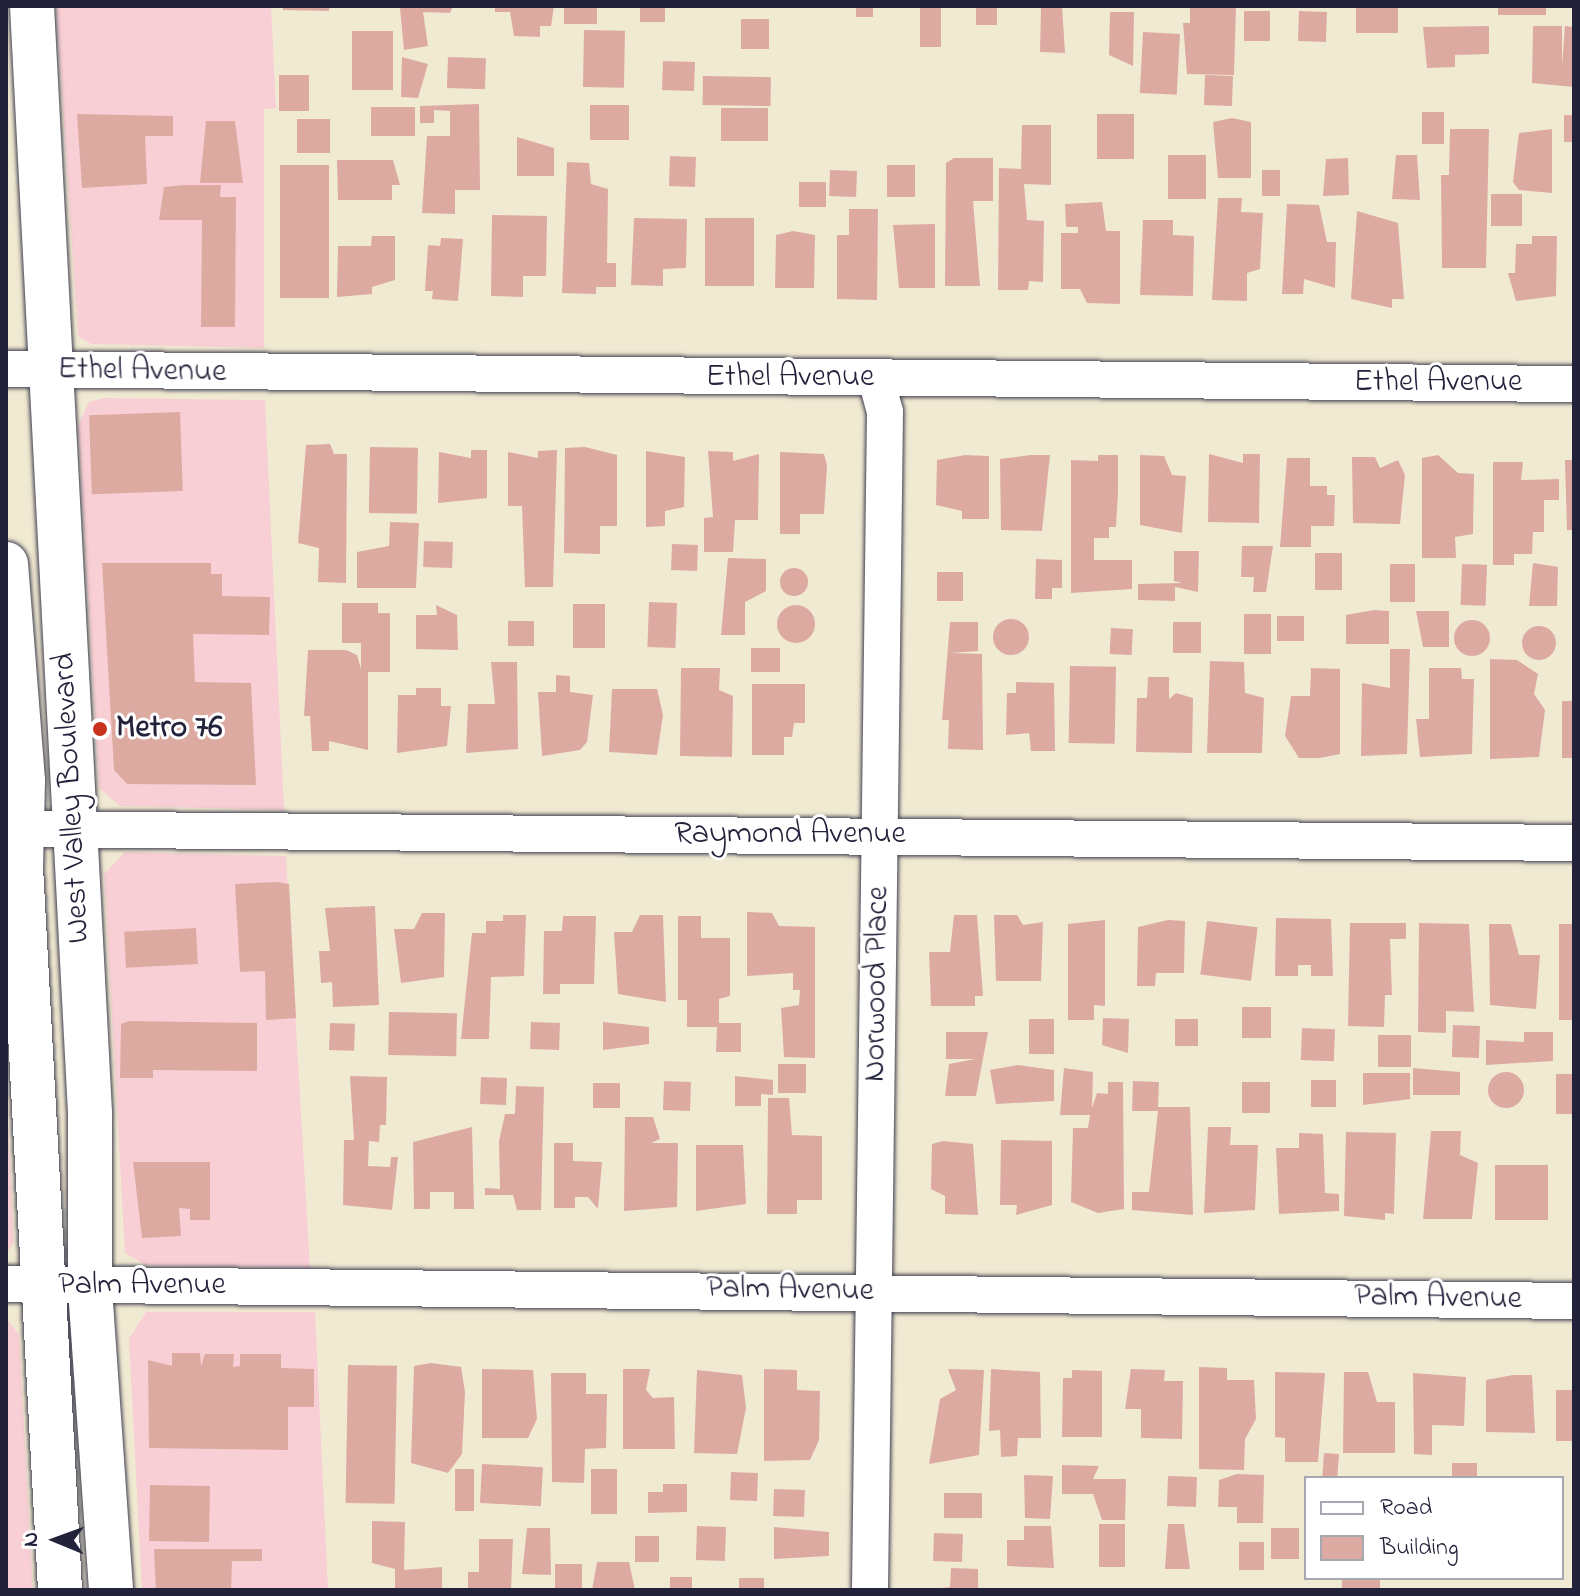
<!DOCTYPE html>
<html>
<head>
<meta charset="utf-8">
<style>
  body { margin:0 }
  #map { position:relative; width:1580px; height:1596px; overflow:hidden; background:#f1ead2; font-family:"Indie Flower",sans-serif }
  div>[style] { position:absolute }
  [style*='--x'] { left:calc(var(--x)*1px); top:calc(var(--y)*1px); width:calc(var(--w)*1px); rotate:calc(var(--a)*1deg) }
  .built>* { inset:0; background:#f7cfd4 }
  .building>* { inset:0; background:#ddaaa2; transform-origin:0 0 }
  .round { border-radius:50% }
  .roads { filter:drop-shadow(0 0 2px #414052) drop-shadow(0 0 2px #414052) }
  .minor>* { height:36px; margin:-18px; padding:0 18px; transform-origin:18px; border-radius:18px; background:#fff }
  .major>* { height:44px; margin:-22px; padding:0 22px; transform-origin:22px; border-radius:22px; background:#fff }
  .dots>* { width:22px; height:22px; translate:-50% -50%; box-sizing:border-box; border:4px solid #fff; border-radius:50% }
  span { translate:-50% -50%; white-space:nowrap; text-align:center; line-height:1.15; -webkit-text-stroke:6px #fff; paint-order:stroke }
  .street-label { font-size:32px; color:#22223b }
  .poi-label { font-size:32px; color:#22223b; font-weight:700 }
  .left { translate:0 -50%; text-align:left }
  .frame { position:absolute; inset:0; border:8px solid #22223b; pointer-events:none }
  .legend { position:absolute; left:1304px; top:1476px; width:260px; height:104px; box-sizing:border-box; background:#fff; border:2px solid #a7a7b1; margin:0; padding:10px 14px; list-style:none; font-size:24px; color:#22223b }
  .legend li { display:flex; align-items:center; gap:16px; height:40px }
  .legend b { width:40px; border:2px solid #a7a7b1 }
  .north { position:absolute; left:16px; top:1500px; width:80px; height:80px; -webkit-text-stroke:6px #fff; paint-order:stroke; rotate:271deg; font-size:22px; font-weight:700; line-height:32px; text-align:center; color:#22223b }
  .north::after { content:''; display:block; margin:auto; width:28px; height:36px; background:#22223b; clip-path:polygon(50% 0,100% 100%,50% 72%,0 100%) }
</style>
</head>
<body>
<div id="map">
  <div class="built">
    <div style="clip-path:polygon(56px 6px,271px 6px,276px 108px,264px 109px,264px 348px,91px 344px,78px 336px)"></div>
    <div style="clip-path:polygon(104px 398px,265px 400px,284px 810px,120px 806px,99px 788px,78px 425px,89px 402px)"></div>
    <div style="clip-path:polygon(125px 852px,286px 856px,310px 1268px,146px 1265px,125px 1253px,104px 874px)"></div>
    <div style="clip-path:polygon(6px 1077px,14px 1242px,6px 1254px)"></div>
    <div style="clip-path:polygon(146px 1312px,315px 1312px,328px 1590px,142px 1590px,129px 1339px)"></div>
    <div style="clip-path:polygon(6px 1317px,19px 1335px,33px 1590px,6px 1590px)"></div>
  </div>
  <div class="building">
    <div style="clip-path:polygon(283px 6px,329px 6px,329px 11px,283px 10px)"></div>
    <div style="clip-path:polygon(453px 6px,450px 13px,423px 12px,428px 46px,404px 50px,400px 8px)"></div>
    <div style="clip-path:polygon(495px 6px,554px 6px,551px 26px,540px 26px,540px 37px,514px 36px,510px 12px,495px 12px)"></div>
    <div style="left:564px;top:6px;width:33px;height:18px"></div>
    <div style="left:640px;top:6px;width:25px;height:16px"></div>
    <div style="left:856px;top:6px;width:17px;height:11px"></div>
    <div style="left:920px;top:6px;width:21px;height:41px"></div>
    <div style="left:976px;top:6px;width:21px;height:19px"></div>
    <div style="clip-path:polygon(1062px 6px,1065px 53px,1040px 52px,1041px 8px)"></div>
    <div style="clip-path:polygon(1190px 6px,1236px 6px,1234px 75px,1187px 74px,1183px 23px,1190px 23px)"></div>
    <div style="left:1356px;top:6px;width:42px;height:27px"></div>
    <div style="left:1498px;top:6px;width:48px;height:9px"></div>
    <div style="left:1244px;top:11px;width:26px;height:30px"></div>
    <div style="left:1299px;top:11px;width:28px;height:30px;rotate:2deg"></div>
    <div style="clip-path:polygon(1110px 12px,1134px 12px,1133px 66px,1109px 55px)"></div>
    <div style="left:741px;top:19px;width:28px;height:30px"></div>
    <div style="clip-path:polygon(1489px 26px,1489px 54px,1455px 55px,1455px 67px,1427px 68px,1423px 27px)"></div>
    <div style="clip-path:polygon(1533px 26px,1562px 26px,1562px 66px,1565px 26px,1574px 27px,1574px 87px,1532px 83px)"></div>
    <div style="left:584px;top:30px;width:41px;height:57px;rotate:1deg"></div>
    <div style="left:352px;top:31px;width:41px;height:59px"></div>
    <div style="left:1143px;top:32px;width:37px;height:61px;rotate:3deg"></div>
    <div style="clip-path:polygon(402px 57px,428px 64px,418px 98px,401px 97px)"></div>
    <div style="left:448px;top:57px;width:38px;height:31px;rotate:2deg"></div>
    <div style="left:663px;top:61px;width:32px;height:29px;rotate:2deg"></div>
    <div style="left:279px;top:75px;width:30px;height:36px"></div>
    <div style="left:1205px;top:75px;width:28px;height:30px;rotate:2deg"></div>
    <div style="left:703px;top:76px;width:68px;height:29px;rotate:1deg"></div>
    <div style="clip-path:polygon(479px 104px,480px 190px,455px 190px,455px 214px,422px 213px,427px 136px,450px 136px,450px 111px,434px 110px,434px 123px,420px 123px,420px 106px)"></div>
    <div style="left:590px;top:105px;width:39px;height:35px"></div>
    <div style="left:415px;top:107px;width:29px;height:44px;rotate:90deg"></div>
    <div style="left:768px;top:108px;width:33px;height:47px;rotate:90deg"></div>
    <div style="left:1422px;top:112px;width:22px;height:32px"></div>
    <div style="clip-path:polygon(77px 114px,173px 116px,173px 136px,145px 136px,147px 184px,82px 188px)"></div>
    <div style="left:1097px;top:114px;width:37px;height:45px"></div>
    <div style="left:1564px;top:115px;width:10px;height:27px"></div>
    <div style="clip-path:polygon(1232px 118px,1251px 122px,1251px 178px,1218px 178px,1213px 122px)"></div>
    <div style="left:297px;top:119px;width:33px;height:34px"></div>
    <div style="clip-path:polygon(206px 121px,235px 121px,243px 183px,200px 183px)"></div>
    <div style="clip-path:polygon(1022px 125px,1051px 125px,1051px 185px,1024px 184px,1027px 220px,1044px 221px,1043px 282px,1029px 281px,1028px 290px,998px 290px,999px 168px,1021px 169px)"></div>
    <div style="clip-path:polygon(1450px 129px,1489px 129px,1486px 268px,1442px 268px,1441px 175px,1449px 175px)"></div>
    <div style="clip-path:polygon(1552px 129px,1552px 193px,1519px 190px,1513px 182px,1519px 133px)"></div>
    <div style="clip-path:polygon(517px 137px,554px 148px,554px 176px,517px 176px)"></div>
    <div style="left:1168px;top:155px;width:38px;height:44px"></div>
    <div style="clip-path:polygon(1396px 155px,1417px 155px,1420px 200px,1392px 199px)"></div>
    <div style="left:670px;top:156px;width:26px;height:30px;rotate:2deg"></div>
    <div style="clip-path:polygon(954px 158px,993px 158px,993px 201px,973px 201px,980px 286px,945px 286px,946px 163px)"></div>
    <div style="clip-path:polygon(1348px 158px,1349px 195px,1323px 196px,1326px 159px)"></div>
    <div style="clip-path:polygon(337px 160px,393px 160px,400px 185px,392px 185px,392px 200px,338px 200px)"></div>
    <div style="clip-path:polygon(567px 162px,589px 163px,591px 184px,608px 189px,607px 263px,616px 263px,616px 287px,596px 287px,596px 294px,562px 293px)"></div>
    <div style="left:280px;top:165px;width:49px;height:133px"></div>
    <div style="left:887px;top:165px;width:28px;height:32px"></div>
    <div style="left:830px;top:170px;width:27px;height:26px;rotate:2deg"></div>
    <div style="left:1262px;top:170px;width:18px;height:26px"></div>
    <div style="left:799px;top:182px;width:27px;height:25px"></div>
    <div style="clip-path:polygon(185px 185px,221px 185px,220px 197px,236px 197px,235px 327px,201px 327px,202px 220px,159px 220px,164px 187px)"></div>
    <div style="left:1491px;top:194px;width:31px;height:32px"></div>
    <div style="clip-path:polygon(1218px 198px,1242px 198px,1241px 212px,1263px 213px,1260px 269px,1247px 273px,1247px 301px,1212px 300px)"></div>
    <div style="clip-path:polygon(1102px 202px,1106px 231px,1120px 231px,1120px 304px,1087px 303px,1080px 289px,1061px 289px,1061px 233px,1078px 233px,1078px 227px,1066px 227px,1065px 204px)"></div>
    <div style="clip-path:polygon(1287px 204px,1319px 205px,1327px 242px,1336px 242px,1335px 288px,1304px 279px,1303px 294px,1282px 294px)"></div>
    <div style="clip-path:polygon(849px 209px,878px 209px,877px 300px,837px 299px,837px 235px,849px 235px)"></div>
    <div style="clip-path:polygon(1357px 211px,1398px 223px,1404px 299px,1392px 299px,1392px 308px,1351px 299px)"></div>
    <div style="clip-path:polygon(492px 215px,547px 216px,546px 276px,523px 276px,523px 297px,491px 296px)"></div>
    <div style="clip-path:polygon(634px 218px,687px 219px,686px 268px,663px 269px,663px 286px,631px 285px)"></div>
    <div style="left:705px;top:218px;width:49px;height:68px"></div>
    <div style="clip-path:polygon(1143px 220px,1173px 220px,1173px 235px,1194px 236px,1193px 296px,1140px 295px)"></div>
    <div style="clip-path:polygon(935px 224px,935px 288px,899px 288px,893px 225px)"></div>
    <div style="clip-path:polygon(793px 231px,815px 235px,814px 288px,775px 288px,776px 235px)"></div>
    <div style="clip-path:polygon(372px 236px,395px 236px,395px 280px,372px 287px,372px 294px,337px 297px,338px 246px,371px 246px)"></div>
    <div style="clip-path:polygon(1532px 236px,1557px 236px,1556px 296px,1516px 301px,1508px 273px,1515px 273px,1516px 244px,1532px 244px)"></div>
    <div style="clip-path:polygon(441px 238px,463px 239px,458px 301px,432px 299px,433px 291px,425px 291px,428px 245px,440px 246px)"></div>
    <div style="left:180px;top:412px;width:79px;height:91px;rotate:88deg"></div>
    <div style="clip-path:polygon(330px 444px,334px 454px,347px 454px,346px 583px,318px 582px,319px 548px,298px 543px,306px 445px)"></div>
    <div style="left:370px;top:447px;width:48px;height:66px;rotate:1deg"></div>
    <div style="clip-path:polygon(585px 447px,617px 455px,617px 526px,600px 526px,600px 554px,564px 553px,565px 448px)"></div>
    <div style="clip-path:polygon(471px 450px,487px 450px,487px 498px,438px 503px,439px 452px,471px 458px)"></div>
    <div style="clip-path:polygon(557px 450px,553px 587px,525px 587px,522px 506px,508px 506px,508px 452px,538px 458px,538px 451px)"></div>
    <div style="clip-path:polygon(646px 451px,685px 457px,684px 507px,665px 511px,665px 526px,646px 527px)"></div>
    <div style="clip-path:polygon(708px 451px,733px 452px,733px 461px,759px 454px,758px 520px,735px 520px,733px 552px,704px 552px,704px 518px,713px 517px)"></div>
    <div style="clip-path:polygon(780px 452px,824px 454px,827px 465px,824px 514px,800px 514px,800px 534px,780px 534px)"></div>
    <div style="clip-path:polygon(1209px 454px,1243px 463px,1243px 454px,1260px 454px,1259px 523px,1208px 522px)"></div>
    <div style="clip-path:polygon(965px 455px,989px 456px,989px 519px,962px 519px,962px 511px,936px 505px,937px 460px)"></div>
    <div style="clip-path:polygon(1031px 455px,1050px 455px,1042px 531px,1001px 530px,1000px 459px)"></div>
    <div style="clip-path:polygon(1098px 455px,1118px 455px,1118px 492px,1116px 527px,1109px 527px,1109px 538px,1094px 538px,1094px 560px,1132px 560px,1132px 589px,1071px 593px,1071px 460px,1098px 461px)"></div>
    <div style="clip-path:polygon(1140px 455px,1164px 456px,1172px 475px,1186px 476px,1182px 533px,1140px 525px)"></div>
    <div style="clip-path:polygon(1438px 455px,1458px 473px,1474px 474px,1473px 534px,1455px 537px,1456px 558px,1422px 558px,1422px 458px)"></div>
    <div style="clip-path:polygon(1352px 457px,1375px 457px,1380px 468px,1398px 460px,1405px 475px,1400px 524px,1353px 523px)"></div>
    <div style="clip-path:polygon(1287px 458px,1310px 458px,1310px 486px,1327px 486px,1327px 495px,1335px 495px,1334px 526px,1311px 526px,1311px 547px,1280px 547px)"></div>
    <div style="clip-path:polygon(1565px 460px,1574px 460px,1574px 530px,1567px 530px)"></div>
    <div style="clip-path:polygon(1493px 462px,1523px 462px,1521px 480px,1559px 479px,1559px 500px,1544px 500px,1544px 532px,1533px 532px,1532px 554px,1514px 554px,1514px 565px,1493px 565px)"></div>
    <div style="clip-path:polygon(390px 522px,419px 523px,416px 588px,357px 588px,357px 552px,389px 546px)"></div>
    <div style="left:424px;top:541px;width:29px;height:26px;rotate:2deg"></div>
    <div style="left:672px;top:544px;width:26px;height:26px;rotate:2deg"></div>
    <div style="clip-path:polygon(1242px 546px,1273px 546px,1266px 592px,1253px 592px,1254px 577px,1241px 577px)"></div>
    <div style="clip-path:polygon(1174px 551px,1199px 551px,1198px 592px,1175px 587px,1175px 601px,1138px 600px,1138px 584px,1182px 583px,1174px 581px)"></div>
    <div style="left:1315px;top:553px;width:27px;height:37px"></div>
    <div style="clip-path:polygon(728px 558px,766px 559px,766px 591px,745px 602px,745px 635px,721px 635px)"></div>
    <div style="clip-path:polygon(1036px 559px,1062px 560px,1062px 588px,1052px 588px,1052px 599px,1035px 599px)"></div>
    <div style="clip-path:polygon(102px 563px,211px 563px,211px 574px,222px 574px,222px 596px,270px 597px,269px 635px,193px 634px,195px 682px,251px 683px,256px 785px,127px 784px,114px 770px)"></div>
    <div style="clip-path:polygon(1533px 563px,1558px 567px,1557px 606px,1529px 606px)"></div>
    <div style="left:1390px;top:564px;width:25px;height:38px"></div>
    <div style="left:1462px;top:564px;width:25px;height:41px;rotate:2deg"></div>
    <div class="round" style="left:780px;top:568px;width:28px;height:28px"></div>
    <div style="left:963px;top:572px;width:29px;height:26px;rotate:90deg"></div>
    <div style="left:649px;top:602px;width:28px;height:45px;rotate:2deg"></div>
    <div style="clip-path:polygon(342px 603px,378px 603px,378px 613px,390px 613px,390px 672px,368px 672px,368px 750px,329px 741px,329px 751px,312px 751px,310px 716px,304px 716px,308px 650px,346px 650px,357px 655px,361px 669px,361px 643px,342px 643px)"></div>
    <div style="left:573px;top:604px;width:32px;height:44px"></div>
    <div class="round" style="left:777px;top:605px;width:38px;height:38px"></div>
    <div style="clip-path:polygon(436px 605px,457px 615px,458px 650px,416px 649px,416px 615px,437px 615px)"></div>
    <div style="clip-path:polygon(1374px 610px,1389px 611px,1389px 644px,1346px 644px,1346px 615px)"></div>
    <div style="clip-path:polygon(1416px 611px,1449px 611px,1449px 647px,1423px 647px)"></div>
    <div style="left:1244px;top:614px;width:27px;height:40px"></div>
    <div style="left:1277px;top:616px;width:27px;height:25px"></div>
    <div class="round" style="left:993px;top:619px;width:36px;height:36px"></div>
    <div class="round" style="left:1454px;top:620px;width:36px;height:36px"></div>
    <div style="left:508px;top:621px;width:26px;height:25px"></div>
    <div style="clip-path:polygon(950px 622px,978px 622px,978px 651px,951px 653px,982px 654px,983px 750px,948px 749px,949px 720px,942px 720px)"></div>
    <div style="left:1173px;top:622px;width:28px;height:31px"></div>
    <div class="round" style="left:1522px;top:626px;width:34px;height:34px"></div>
    <div style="left:1111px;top:628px;width:22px;height:26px;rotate:3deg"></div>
    <div style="left:780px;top:648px;width:24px;height:29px;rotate:90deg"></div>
    <div style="clip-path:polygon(1390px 649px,1410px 649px,1407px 754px,1361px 756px,1362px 683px,1390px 688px)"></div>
    <div style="clip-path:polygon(1490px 659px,1517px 660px,1538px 674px,1534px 694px,1545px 710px,1539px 757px,1490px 759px)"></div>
    <div style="clip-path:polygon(1210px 661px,1244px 662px,1245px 693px,1264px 698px,1262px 753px,1207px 753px)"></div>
    <div style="clip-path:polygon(491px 662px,517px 662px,518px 749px,466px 753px,468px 704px,495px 704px)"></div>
    <div style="left:1070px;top:666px;width:46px;height:77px;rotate:1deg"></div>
    <div style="clip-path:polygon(681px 668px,720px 668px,719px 690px,733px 696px,732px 757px,680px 756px)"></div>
    <div style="clip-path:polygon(1311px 668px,1340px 669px,1340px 754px,1320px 758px,1299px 758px,1285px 736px,1291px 696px,1310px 696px)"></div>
    <div style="clip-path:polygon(1429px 668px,1461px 668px,1462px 679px,1474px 679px,1472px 754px,1420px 757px,1416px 719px,1429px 719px)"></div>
    <div style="clip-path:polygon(556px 675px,570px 676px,570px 692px,593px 695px,587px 742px,580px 750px,542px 756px,538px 692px,556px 692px)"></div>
    <div style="clip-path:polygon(1148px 677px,1169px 677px,1169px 699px,1176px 693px,1193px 698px,1192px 753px,1136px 752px,1137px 698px,1147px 698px)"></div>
    <div style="clip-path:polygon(1016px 682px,1054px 683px,1055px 751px,1031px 751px,1029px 733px,1006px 735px,1007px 693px,1016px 693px)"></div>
    <div style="clip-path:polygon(752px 684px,805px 684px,805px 723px,794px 723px,792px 737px,784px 737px,784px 755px,752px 755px)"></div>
    <div style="clip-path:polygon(416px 688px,441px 688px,441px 706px,451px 706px,447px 746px,397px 753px,398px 695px,416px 695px)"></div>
    <div style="clip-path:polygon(612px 689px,657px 689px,663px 715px,657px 755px,609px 752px)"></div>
    <div style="left:1562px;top:701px;width:12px;height:57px"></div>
    <div style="clip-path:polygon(276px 882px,289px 884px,296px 1018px,266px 1020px,265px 971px,240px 972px,235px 884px)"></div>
    <div style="clip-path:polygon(375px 906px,379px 1005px,333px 1007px,332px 982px,321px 983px,319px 951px,330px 951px,325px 908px)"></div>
    <div style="clip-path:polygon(747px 912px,772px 913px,779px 926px,815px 927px,815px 1058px,784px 1057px,781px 1008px,799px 1005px,800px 990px,793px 990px,793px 973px,747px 976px)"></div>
    <div style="clip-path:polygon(422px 913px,445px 913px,444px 977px,401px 983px,394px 929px,414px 929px)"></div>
    <div style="clip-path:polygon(503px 915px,526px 915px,524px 976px,491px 977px,489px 1039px,461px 1039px,472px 933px,486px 933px,486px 921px,503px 921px)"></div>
    <div style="clip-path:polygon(640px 915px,663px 915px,666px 1002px,618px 994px,614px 932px,632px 932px)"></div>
    <div style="clip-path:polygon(954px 915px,977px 915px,983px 996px,975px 996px,975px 1006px,931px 1006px,929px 952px,950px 952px)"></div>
    <div style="clip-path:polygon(994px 915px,1017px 915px,1023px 925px,1043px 922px,1041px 981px,996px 981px)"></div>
    <div style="clip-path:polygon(563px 916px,596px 916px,594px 984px,560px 984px,560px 994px,543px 994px,544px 931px,562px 931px)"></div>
    <div style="clip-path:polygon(678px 916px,701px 916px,701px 938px,730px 938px,730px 996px,719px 999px,719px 1023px,741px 1023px,741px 1052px,716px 1052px,717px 1027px,687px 1027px,687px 1000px,678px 1000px)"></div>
    <div style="clip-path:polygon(1276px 918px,1331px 919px,1333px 976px,1311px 976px,1311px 965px,1298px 965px,1298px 976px,1275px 976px)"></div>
    <div style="clip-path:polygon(1105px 920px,1105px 1006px,1094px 1005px,1094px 1020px,1068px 1020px,1068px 924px)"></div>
    <div style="clip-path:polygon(1168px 920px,1185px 921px,1184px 973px,1156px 973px,1155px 986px,1137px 986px,1138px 927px)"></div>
    <div style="left:1207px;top:921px;width:51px;height:54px;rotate:7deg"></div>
    <div style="clip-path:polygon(1350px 923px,1406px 923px,1406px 939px,1390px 939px,1392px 995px,1385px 995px,1384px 1027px,1348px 1026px)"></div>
    <div style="clip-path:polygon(1419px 923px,1469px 924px,1474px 1012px,1446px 1011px,1446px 1033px,1418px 1032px)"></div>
    <div style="clip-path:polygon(1489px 924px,1511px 924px,1519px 955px,1540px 955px,1536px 1009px,1490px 1005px)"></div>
    <div style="left:1559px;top:924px;width:15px;height:96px"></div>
    <div style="left:196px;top:928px;width:36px;height:72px;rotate:87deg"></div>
    <div style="left:1242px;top:1007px;width:29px;height:31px"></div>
    <div style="left:389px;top:1012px;width:68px;height:43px;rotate:1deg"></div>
    <div style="clip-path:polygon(1103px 1018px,1129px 1019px,1128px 1053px,1102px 1045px)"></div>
    <div style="left:1029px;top:1019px;width:25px;height:35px"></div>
    <div style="left:1175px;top:1019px;width:23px;height:27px"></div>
    <div style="clip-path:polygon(129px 1021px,257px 1023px,257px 1071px,153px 1070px,153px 1078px,120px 1078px,121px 1024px)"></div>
    <div style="left:531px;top:1022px;width:29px;height:27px;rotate:2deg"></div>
    <div style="clip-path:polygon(603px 1022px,649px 1027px,649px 1044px,603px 1050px)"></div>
    <div style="left:330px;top:1023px;width:25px;height:27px;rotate:2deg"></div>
    <div style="left:1453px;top:1025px;width:27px;height:32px;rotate:2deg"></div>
    <div style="left:1302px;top:1028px;width:33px;height:32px;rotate:2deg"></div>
    <div style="clip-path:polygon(946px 1032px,988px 1032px,976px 1096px,945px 1096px,949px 1064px,975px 1059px,946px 1059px)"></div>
    <div style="clip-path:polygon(1524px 1032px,1553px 1032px,1553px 1061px,1486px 1065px,1486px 1040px,1524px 1042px)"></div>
    <div style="left:1378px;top:1035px;width:33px;height:32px"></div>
    <div style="left:778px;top:1064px;width:28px;height:29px"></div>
    <div style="clip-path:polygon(1018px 1065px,1054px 1070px,1054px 1101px,996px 1104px,990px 1070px)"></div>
    <div style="clip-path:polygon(1064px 1068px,1093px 1072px,1092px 1108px,1097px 1093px,1108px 1094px,1108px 1082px,1123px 1082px,1124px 1209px,1098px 1213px,1071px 1202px,1073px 1128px,1088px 1128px,1090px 1115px,1060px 1115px)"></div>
    <div style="clip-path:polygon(1413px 1068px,1460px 1072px,1460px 1095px,1413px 1095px)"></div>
    <div class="round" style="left:1488px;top:1072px;width:36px;height:36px"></div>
    <div style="clip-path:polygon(1363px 1073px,1410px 1073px,1410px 1099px,1363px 1105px)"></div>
    <div style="left:1556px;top:1074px;width:18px;height:40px"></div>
    <div style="clip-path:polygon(350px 1076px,387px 1077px,386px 1125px,380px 1125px,379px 1142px,369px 1141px,368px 1166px,390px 1167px,391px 1157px,398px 1157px,392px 1210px,343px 1205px,344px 1140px,354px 1140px)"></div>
    <div style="clip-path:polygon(735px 1076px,773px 1080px,773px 1095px,761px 1094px,761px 1106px,735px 1106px)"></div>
    <div style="left:481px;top:1077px;width:26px;height:27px;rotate:2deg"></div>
    <div style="left:1311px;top:1080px;width:25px;height:27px"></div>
    <div style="left:664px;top:1081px;width:27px;height:29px;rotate:2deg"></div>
    <div style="clip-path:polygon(1133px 1081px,1159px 1082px,1158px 1107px,1190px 1107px,1193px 1215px,1132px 1210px,1132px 1192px,1149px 1192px,1158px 1111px,1132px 1111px)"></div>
    <div style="left:1242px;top:1082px;width:28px;height:31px"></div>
    <div style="left:593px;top:1083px;width:27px;height:25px"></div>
    <div style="clip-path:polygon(516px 1086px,544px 1087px,541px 1210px,517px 1210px,513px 1195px,485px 1195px,485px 1188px,500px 1189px,499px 1141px,505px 1114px,515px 1114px)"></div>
    <div style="clip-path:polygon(768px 1098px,789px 1098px,792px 1135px,822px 1136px,822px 1200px,797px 1200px,797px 1214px,767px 1214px)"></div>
    <div style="clip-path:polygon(625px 1117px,653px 1117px,660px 1139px,651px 1143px,678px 1143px,677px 1207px,624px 1211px)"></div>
    <div style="clip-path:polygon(472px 1127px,474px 1209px,454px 1209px,454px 1192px,430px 1192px,430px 1209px,414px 1209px,413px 1142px)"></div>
    <div style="clip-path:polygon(1208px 1127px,1231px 1127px,1230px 1145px,1258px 1145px,1255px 1210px,1204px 1213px)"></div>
    <div style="clip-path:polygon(1431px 1131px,1461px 1131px,1460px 1155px,1478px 1163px,1472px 1219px,1423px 1219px)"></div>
    <div style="clip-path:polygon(1346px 1132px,1396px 1133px,1394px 1214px,1385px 1213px,1385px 1220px,1344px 1216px)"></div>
    <div style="clip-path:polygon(1299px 1133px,1323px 1134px,1325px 1193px,1339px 1194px,1339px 1211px,1279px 1214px,1276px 1148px,1299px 1148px)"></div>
    <div style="clip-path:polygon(1001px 1140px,1052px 1141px,1052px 1205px,1016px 1215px,1017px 1205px,1000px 1205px)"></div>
    <div style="clip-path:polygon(943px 1141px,973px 1144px,978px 1215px,945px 1214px,945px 1196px,931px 1189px,932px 1144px)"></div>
    <div style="clip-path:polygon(554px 1143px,573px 1143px,573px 1161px,602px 1162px,598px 1209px,588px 1197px,575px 1197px,575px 1208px,554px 1208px)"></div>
    <div style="clip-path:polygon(696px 1145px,743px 1145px,746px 1204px,696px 1211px)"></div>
    <div style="clip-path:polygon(133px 1162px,210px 1162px,210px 1220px,190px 1220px,190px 1209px,179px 1208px,181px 1236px,142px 1238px)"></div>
    <div style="left:1495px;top:1165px;width:53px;height:55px"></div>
    <div style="clip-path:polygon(172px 1353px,200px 1353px,201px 1366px,205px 1354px,234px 1354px,233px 1367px,240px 1366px,240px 1354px,281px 1354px,281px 1368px,314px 1369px,314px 1407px,288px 1407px,288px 1450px,149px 1448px,148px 1360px,172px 1366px)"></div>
    <div style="clip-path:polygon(431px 1363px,461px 1367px,465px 1392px,462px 1454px,448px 1473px,411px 1463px,414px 1366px)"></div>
    <div style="left:348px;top:1365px;width:49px;height:138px;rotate:1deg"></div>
    <div style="clip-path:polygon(1199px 1367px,1227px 1368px,1227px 1380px,1254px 1380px,1256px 1419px,1245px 1439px,1244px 1470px,1199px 1469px)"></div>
    <div style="clip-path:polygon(482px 1369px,533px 1370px,537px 1419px,528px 1438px,482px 1438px)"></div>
    <div style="clip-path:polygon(623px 1369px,650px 1369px,646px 1390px,653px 1398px,674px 1397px,675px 1449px,623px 1449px)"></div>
    <div style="clip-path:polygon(764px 1369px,797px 1370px,797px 1390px,820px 1391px,819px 1440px,810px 1460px,764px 1461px)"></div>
    <div style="clip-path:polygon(948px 1369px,984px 1370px,979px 1455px,929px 1464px,940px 1399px,956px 1390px)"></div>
    <div style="clip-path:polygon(991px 1369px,1040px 1372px,1041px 1438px,1018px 1438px,1017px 1456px,1001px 1457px,1000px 1430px,989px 1431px)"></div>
    <div style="clip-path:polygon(1131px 1369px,1165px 1370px,1164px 1381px,1183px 1381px,1182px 1439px,1141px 1438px,1141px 1409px,1125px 1409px)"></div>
    <div style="clip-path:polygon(697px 1370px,742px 1375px,746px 1408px,737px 1454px,694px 1453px)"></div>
    <div style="clip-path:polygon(1072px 1370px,1102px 1371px,1102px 1437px,1062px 1437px,1063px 1378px,1072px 1378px)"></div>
    <div style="clip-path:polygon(1275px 1372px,1325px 1373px,1318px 1462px,1285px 1462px,1285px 1438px,1275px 1437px)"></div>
    <div style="clip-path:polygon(1344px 1372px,1368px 1372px,1377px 1402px,1395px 1402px,1395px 1453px,1343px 1453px)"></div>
    <div style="clip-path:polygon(551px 1373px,586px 1373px,586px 1394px,607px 1394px,606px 1448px,585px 1449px,584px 1483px,552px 1482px)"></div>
    <div style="clip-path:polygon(1413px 1373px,1466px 1377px,1464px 1426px,1432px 1425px,1432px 1455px,1414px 1454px)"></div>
    <div style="clip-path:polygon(1513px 1375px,1532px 1375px,1535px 1433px,1486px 1432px,1486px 1380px)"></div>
    <div style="left:1574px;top:1390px;width:51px;height:18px;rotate:90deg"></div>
    <div style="left:1324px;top:1453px;width:15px;height:25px;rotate:4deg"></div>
    <div style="left:1477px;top:1463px;width:15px;height:25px;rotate:90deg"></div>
    <div style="left:482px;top:1464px;width:61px;height:39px;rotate:3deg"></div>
    <div style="clip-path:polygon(1062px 1465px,1099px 1466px,1093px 1479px,1126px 1479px,1125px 1520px,1102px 1520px,1093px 1494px,1062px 1494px)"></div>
    <div style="left:455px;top:1469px;width:19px;height:42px"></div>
    <div style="left:591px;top:1469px;width:26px;height:45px"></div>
    <div style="left:731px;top:1472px;width:27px;height:28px;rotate:2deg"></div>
    <div style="clip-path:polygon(1237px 1474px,1264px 1475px,1263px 1523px,1237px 1523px,1237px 1507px,1218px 1507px,1219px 1480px)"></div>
    <div style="clip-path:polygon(1024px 1475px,1053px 1476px,1050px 1519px,1025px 1518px)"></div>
    <div style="left:1168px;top:1476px;width:29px;height:30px;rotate:2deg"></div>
    <div style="clip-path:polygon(663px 1484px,687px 1484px,687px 1512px,648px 1513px,648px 1492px,663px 1492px)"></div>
    <div style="left:150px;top:1485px;width:60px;height:56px;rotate:1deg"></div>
    <div style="left:774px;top:1489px;width:31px;height:27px;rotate:2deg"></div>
    <div style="left:944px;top:1493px;width:38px;height:25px"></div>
    <div style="clip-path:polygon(372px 1521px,405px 1522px,404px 1570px,442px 1567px,442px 1590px,395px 1590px,395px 1569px,372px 1563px)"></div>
    <div style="left:1099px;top:1524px;width:26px;height:43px"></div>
    <div style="clip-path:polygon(1168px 1524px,1184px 1524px,1190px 1569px,1165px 1569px)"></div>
    <div style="left:697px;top:1526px;width:29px;height:34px;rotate:2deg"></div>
    <div style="clip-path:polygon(1024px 1526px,1051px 1526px,1054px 1568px,1007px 1566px,1007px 1540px,1024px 1540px)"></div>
    <div style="clip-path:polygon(774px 1527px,829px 1532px,829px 1556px,774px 1559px)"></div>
    <div style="clip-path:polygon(527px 1528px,550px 1528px,551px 1575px,522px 1574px)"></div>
    <div style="left:1271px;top:1528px;width:28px;height:31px"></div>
    <div style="left:934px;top:1533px;width:29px;height:28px;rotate:2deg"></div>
    <div style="left:635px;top:1536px;width:24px;height:26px"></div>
    <div style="clip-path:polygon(479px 1539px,513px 1539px,511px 1590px,468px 1590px,468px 1572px,479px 1572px)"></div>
    <div style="left:1239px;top:1542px;width:25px;height:28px"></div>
    <div style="clip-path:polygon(154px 1549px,262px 1549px,262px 1561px,232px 1561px,231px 1590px,156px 1590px)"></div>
    <div style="clip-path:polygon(597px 1562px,629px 1562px,635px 1590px,592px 1590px)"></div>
    <div style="left:555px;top:1564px;width:27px;height:26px"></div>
    <div style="clip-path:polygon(951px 1568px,978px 1569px,978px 1589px,925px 1590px,950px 1587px)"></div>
    <div style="left:670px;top:1577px;width:22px;height:13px"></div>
    <div style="left:739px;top:1578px;width:25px;height:12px"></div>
    <div style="left:1342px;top:1578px;width:38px;height:12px"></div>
  </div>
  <div class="roads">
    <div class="minor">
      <div style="--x:6;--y:369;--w:1568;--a:0.55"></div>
      <div style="--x:6;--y:829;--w:1568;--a:0.51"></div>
      <div style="--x:6;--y:1284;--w:1568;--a:0.62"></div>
      <div style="--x:870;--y:1590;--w:1178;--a:-89.27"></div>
      <div style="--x:885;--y:412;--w:35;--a:-105"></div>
    </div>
    <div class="major">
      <div style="--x:32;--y:6;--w:1110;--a:87"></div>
      <div style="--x:90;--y:1114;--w:175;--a:90"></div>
      <div style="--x:90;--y:1289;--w:302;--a:86"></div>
      <div style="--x:6;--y:564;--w:218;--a:85.5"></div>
      <div style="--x:23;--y:781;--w:86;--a:91.3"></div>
      <div style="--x:21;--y:867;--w:724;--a:86.91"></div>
    </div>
  </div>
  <div class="dots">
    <div style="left:100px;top:729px;background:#c8321e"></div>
  </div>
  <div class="street-label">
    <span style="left:142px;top:372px;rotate:1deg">Ethel Avenue</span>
    <span style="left:790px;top:378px">Ethel Avenue</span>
    <span style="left:1438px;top:383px">Ethel Avenue</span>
    <span style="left:73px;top:798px;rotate:-93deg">West Valley Boulevard</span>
    <span style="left:790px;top:835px">Raymond Avenue</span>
    <span style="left:878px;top:984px;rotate:-89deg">Norwood Place</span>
    <span style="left:142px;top:1286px">Palm Avenue</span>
    <span style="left:790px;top:1291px;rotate:1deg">Palm Avenue</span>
    <span style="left:1438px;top:1299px;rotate:1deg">Palm Avenue</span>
  </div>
  <div class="poi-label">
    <span class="left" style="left:116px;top:729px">Metro 76</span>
  </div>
  <div class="frame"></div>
  <ul class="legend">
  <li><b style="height:10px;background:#fff"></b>Road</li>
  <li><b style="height:22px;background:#ddaaa2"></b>Building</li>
  </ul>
  <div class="north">N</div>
</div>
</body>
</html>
